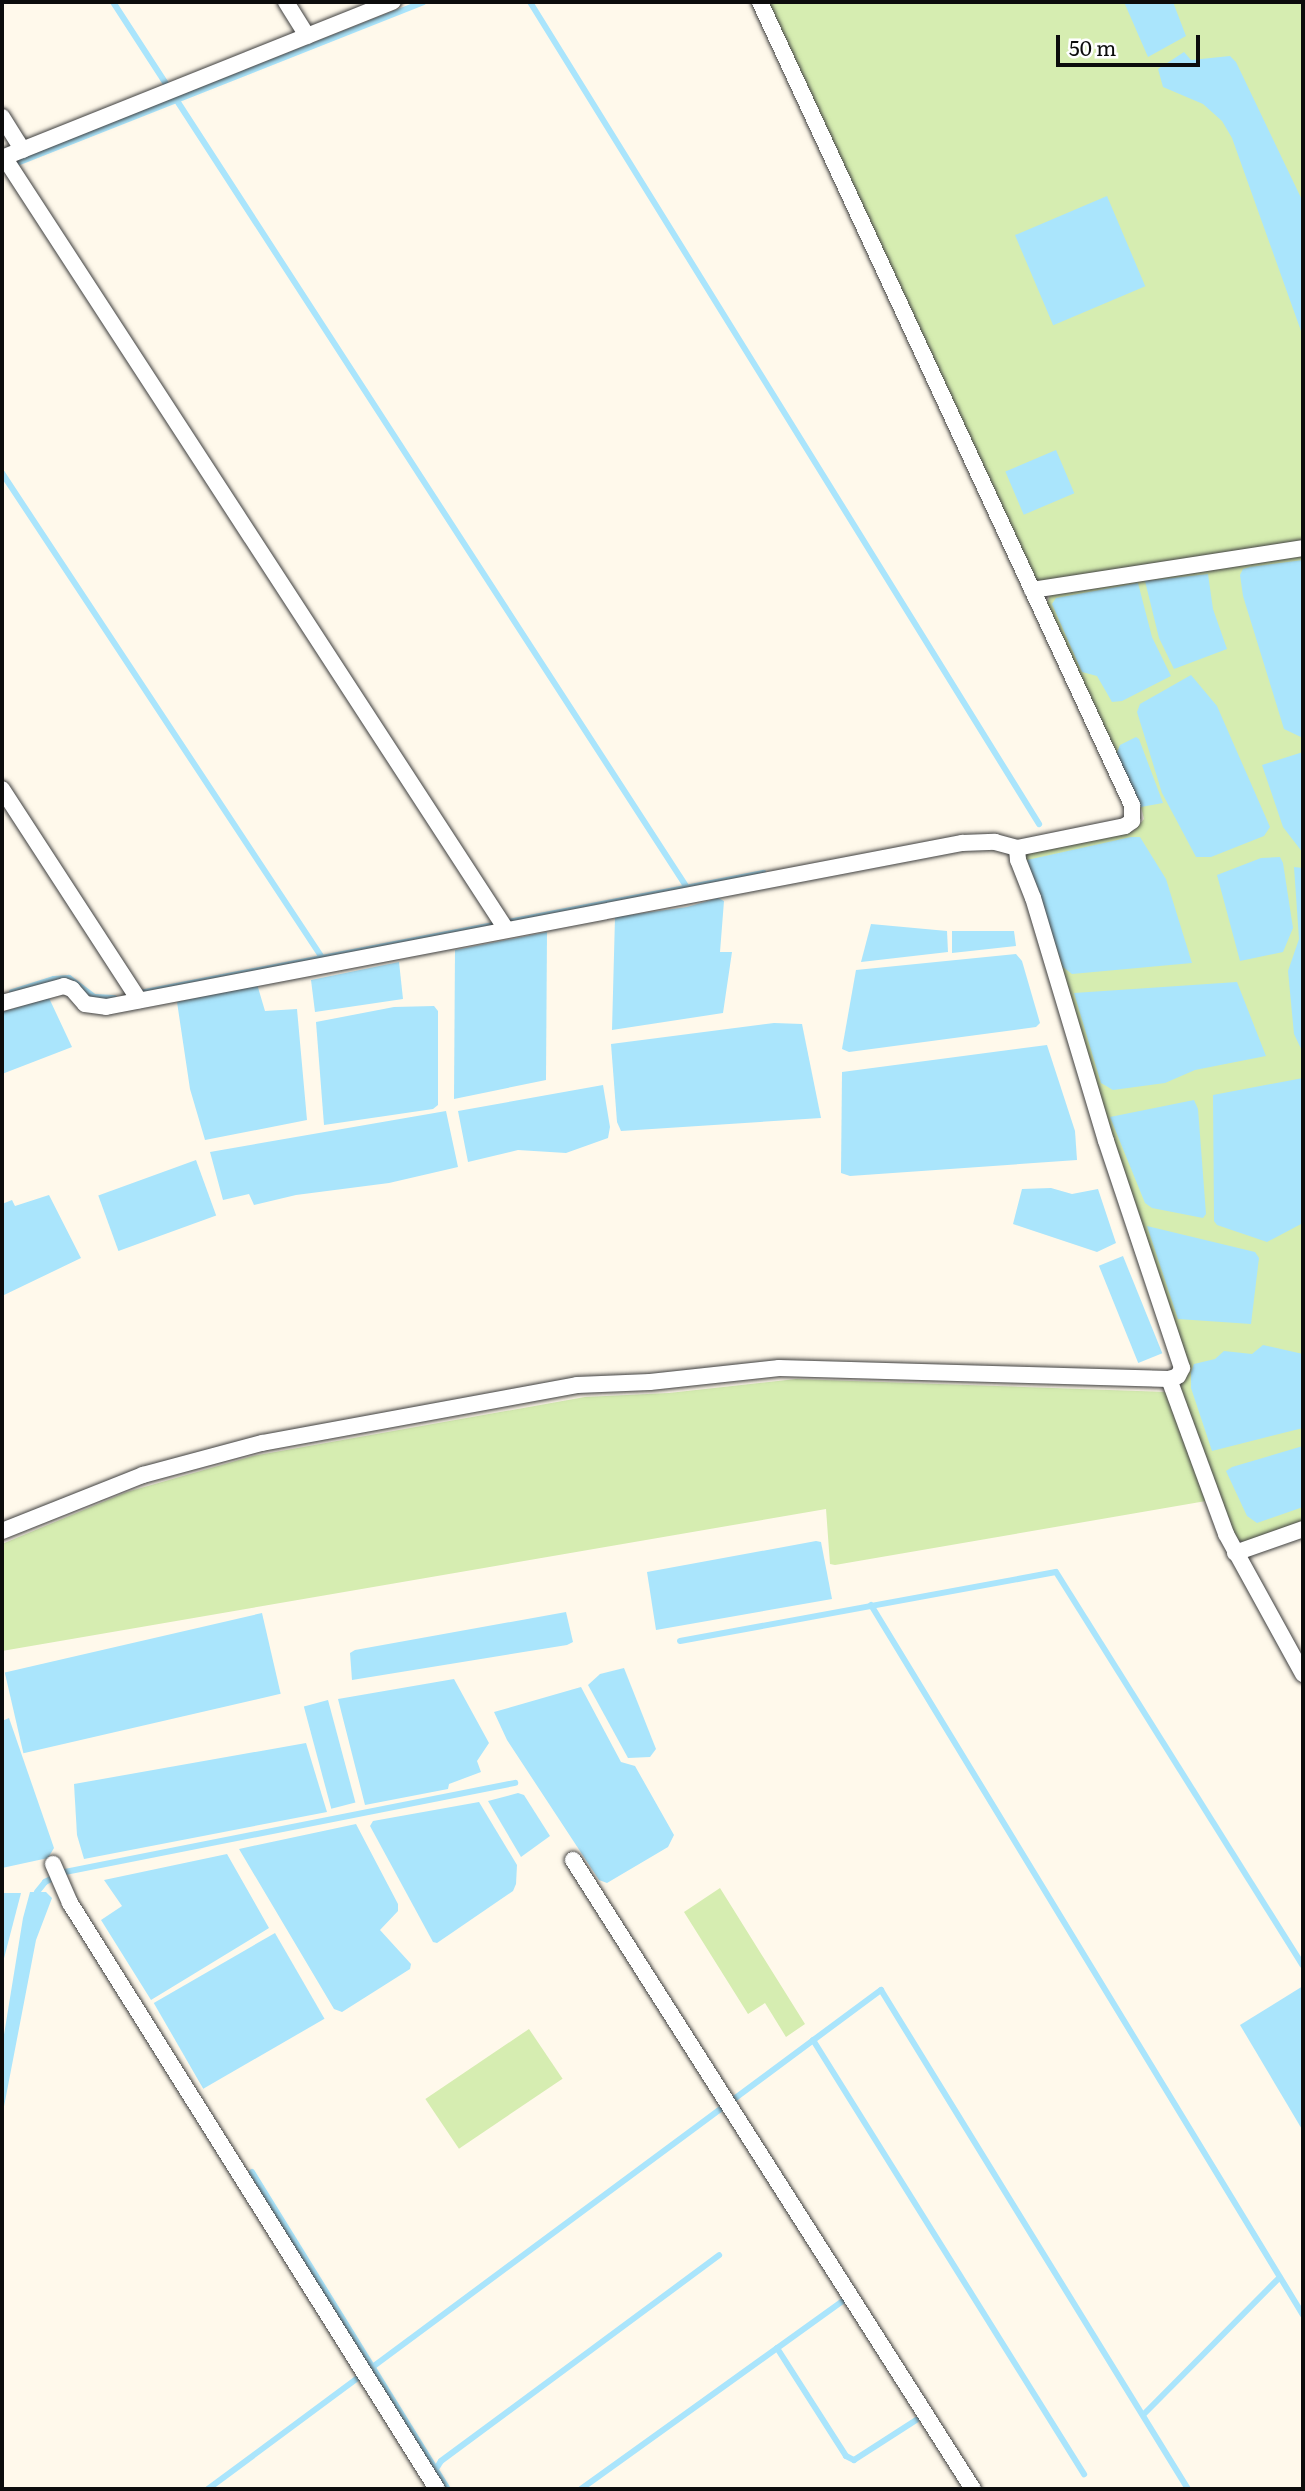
<!DOCTYPE html>
<html>
<head>
<meta charset="utf-8">
<style>
  body { margin:0 }
  #map { position:relative; width:1305px; height:2491px; overflow:hidden; background:#fff9eb; font-family:Literata,serif }
  div>[style] { position:absolute }
  [style*='--x'] { left:calc(var(--x)*1px); top:calc(var(--y)*1px); width:calc(var(--w)*1px); rotate:calc(var(--a)*1deg) }
  .green>* { inset:0; background:#d6edb1; transform-origin:0 0 }
  .water>* { inset:0; background:#aae5fc; transform-origin:0 0 }
  .stream>* { height:6px; margin:-3px; padding:0 3px; transform-origin:3px; border-radius:3px; background:#aae5fc }
  .roads { filter:drop-shadow(0 0 2px #3f3f3f) drop-shadow(0 0 2px #3f3f3f) }
  .street>* { height:16px; margin:-8px; padding:0 8px; transform-origin:8px; border-radius:8px; background:#fff }
  span { translate:-50% -50%; white-space:nowrap; text-align:center; line-height:1.15; -webkit-text-stroke:7px #fff; paint-order:stroke }
  .frame { position:absolute; inset:0; border:4px solid #0c0c0c; pointer-events:none }
  .scale { position:absolute; left:1056px; top:35px; width:144px; height:32px; box-sizing:border-box; border:4px solid #0c0c0c; border-top:0; padding-left:9px; font-size:21px; line-height:24px; white-space:nowrap; color:#0c0c0c; -webkit-text-stroke:5px #fff; paint-order:stroke }
</style>
</head>
<body>
<div id="map">
  <div class="green">
    <div style="clip-path:polygon(768px 2px,1303px 2px,1303px 541px,1036px 584px)"></div>
    <div style="clip-path:polygon(1303px 554px,1303px 1522px,1246px 1543px,1238px 1540px,1228px 1528px,1181px 1393px,1181px 1383px,1149px 1260px,1022px 852px,1134px 831px,1144px 819px,1141px 807px,1052px 623px,1047px 603px,1050px 595px)"></div>
    <div style="clip-path:polygon(796px 1379px,1166px 1392px,1206px 1501px,835px 1565px,830px 1564px,826px 1509px,2px 1651px,2px 1544px,127px 1492px,253px 1456px,585px 1397px,669px 1393px)"></div>
    <div style="clip-path:polygon(720px 1888px,805px 2024px,786px 2037px,765px 2003px,748px 2014px,684px 1912px)"></div>
    <div style="left:529px;top:2029px;width:60px;height:125px;rotate:56deg"></div>
  </div>
  <div class="water">
    <div style="clip-path:polygon(1124px 2px,1173px 2px,1186px 36px,1148px 57px)"></div>
    <div style="clip-path:polygon(1184px 52px,1191px 60px,1230px 56px,1236px 62px,1303px 202px,1303px 330px,1301px 331px,1232px 138px,1222px 121px,1203px 104px,1163px 87px,1158px 69px)"></div>
    <div style="left:1107px;top:196px;width:98px;height:100px;rotate:67deg"></div>
    <div style="left:1056px;top:450px;width:47px;height:55px;rotate:67deg"></div>
    <div style="clip-path:polygon(1303px 560px,1303px 738px,1284px 729px,1243px 596px,1240px 575px,1243px 569px,1250px 567px)"></div>
    <div style="clip-path:polygon(1208px 574px,1213px 609px,1227px 649px,1174px 669px,1159px 638px,1145px 581px)"></div>
    <div style="clip-path:polygon(1138px 583px,1152px 637px,1171px 676px,1122px 701px,1112px 702px,1097px 676px,1082px 672px,1052px 604px,1056px 598px)"></div>
    <div style="clip-path:polygon(1191px 675px,1217px 706px,1270px 827px,1264px 836px,1211px 857px,1196px 857px,1162px 793px,1137px 712px,1140px 704px)"></div>
    <div style="clip-path:polygon(1136px 737px,1139px 739px,1163px 803px,1141px 807px,1116px 755px,1120px 745px)"></div>
    <div style="clip-path:polygon(1303px 752px,1303px 853px,1283px 827px,1262px 765px)"></div>
    <div style="clip-path:polygon(1131px 837px,1140px 837px,1166px 879px,1192px 963px,1072px 974px,1063px 967px,1027px 860px)"></div>
    <div style="clip-path:polygon(1280px 857px,1283px 863px,1293px 928px,1283px 952px,1240px 961px,1217px 875px,1261px 858px)"></div>
    <div style="clip-path:polygon(1294px 867px,1303px 868px,1303px 1053px,1294px 1034px,1288px 971px,1299px 939px)"></div>
    <div style="clip-path:polygon(718px 898px,724px 901px,720px 952px,732px 952px,723px 1013px,612px 1030px,615px 917px,687px 907px)"></div>
    <div style="clip-path:polygon(871px 924px,947px 931px,948px 952px,861px 962px)"></div>
    <div style="clip-path:polygon(952px 931px,1014px 931px,1016px 946px,952px 953px)"></div>
    <div style="clip-path:polygon(547px 932px,546px 1080px,454px 1099px,455px 950px)"></div>
    <div style="clip-path:polygon(1016px 954px,1022px 961px,1040px 1023px,1036px 1027px,849px 1052px,842px 1049px,856px 970px)"></div>
    <div style="clip-path:polygon(399px 962px,403px 999px,315px 1012px,311px 980px)"></div>
    <div style="clip-path:polygon(1237px 982px,1266px 1056px,1195px 1070px,1165px 1083px,1113px 1090px,1101px 1083px,1074px 993px)"></div>
    <div style="clip-path:polygon(257px 984px,265px 1011px,297px 1009px,307px 1120px,205px 1140px,190px 1089px,177px 1002px)"></div>
    <div style="clip-path:polygon(49px 998px,72px 1047px,2px 1074px,2px 1012px)"></div>
    <div style="clip-path:polygon(434px 1006px,438px 1011px,438px 1105px,433px 1109px,324px 1125px,316px 1022px,394px 1007px)"></div>
    <div style="clip-path:polygon(774px 1023px,802px 1024px,821px 1118px,621px 1131px,617px 1122px,611px 1044px)"></div>
    <div style="clip-path:polygon(1047px 1045px,1075px 1131px,1077px 1160px,850px 1176px,841px 1173px,842px 1072px)"></div>
    <div style="clip-path:polygon(1303px 1078px,1303px 1223px,1267px 1242px,1217px 1225px,1214px 1221px,1213px 1095px)"></div>
    <div style="clip-path:polygon(603px 1085px,610px 1127px,608px 1138px,566px 1153px,518px 1150px,468px 1162px,458px 1111px)"></div>
    <div style="clip-path:polygon(1194px 1100px,1198px 1109px,1206px 1214px,1203px 1218px,1152px 1208px,1145px 1203px,1110px 1117px)"></div>
    <div style="clip-path:polygon(446px 1111px,458px 1167px,389px 1183px,296px 1195px,254px 1205px,249px 1194px,223px 1200px,210px 1152px)"></div>
    <div style="left:196px;top:1160px;width:59px;height:104px;rotate:70deg"></div>
    <div style="clip-path:polygon(1051px 1188px,1072px 1194px,1098px 1189px,1116px 1243px,1097px 1252px,1013px 1224px,1022px 1189px)"></div>
    <div style="clip-path:polygon(49px 1195px,81px 1258px,2px 1296px,2px 1204px,12px 1200px,15px 1206px)"></div>
    <div style="clip-path:polygon(1147px 1226px,1255px 1252px,1259px 1258px,1251px 1324px,1178px 1319px)"></div>
    <div style="left:1123px;top:1256px;width:105px;height:26px;rotate:68deg"></div>
    <div style="clip-path:polygon(1263px 1345px,1303px 1354px,1303px 1428px,1212px 1451px,1191px 1388px,1191px 1372px,1194px 1364px,1215px 1359px,1224px 1351px,1252px 1354px)"></div>
    <div style="clip-path:polygon(1303px 1446px,1303px 1507px,1257px 1523px,1247px 1516px,1226px 1471px,1232px 1467px)"></div>
    <div style="clip-path:polygon(816px 1541px,821px 1542px,832px 1599px,656px 1630px,647px 1572px)"></div>
    <div style="clip-path:polygon(566px 1612px,573px 1642px,567px 1645px,352px 1680px,350px 1653px,355px 1650px)"></div>
    <div style="left:262px;top:1613px;width:83px;height:264px;rotate:77deg"></div>
    <div style="clip-path:polygon(624px 1668px,656px 1749px,650px 1757px,628px 1758px,588px 1685px,600px 1674px)"></div>
    <div style="clip-path:polygon(454px 1679px,489px 1743px,477px 1761px,481px 1772px,449px 1784px,448px 1789px,365px 1805px,338px 1699px)"></div>
    <div style="clip-path:polygon(581px 1687px,621px 1762px,635px 1766px,674px 1835px,668px 1847px,607px 1883px,599px 1880px,507px 1740px,494px 1712px)"></div>
    <div style="left:328px;top:1700px;width:106px;height:25px;rotate:75deg"></div>
    <div style="clip-path:polygon(9px 1718px,54px 1848px,48px 1858px,2px 1868px,2px 1721px)"></div>
    <div style="clip-path:polygon(306px 1743px,327px 1812px,84px 1859px,77px 1835px,74px 1784px)"></div>
    <div style="clip-path:polygon(518px 1793px,524px 1795px,550px 1836px,521px 1857px,488px 1801px)"></div>
    <div style="clip-path:polygon(479px 1802px,517px 1865px,516px 1884px,513px 1891px,437px 1943px,433px 1942px,370px 1826px,373px 1821px)"></div>
    <div style="clip-path:polygon(356px 1824px,398px 1904px,398px 1911px,380px 1930px,411px 1964px,410px 1969px,342px 2012px,334px 2009px,239px 1849px)"></div>
    <div style="clip-path:polygon(227px 1854px,269px 1928px,151px 2000px,101px 1920px,122px 1906px,104px 1880px)"></div>
    <div style="clip-path:polygon(30px 1892px,46px 1892px,52px 1898px,36px 1940px,2px 2117px,2px 2047px,23px 1918px)"></div>
    <div style="clip-path:polygon(2px 1893px,21px 1893px,2px 1966px)"></div>
    <div style="left:275px;top:1933px;width:99px;height:140px;rotate:60deg"></div>
    <div style="clip-path:polygon(1303px 1986px,1303px 2131px,1240px 2025px)"></div>
  </div>
  <div class="stream">
    <div style="--x:113;--y:2;--w:1053;--a:57.05"></div>
    <div style="--x:530;--y:2;--w:967;--a:58.23"></div>
    <div style="--x:2;--y:169;--w:453;--a:-21.6"></div>
    <div style="--x:2;--y:473;--w:579;--a:56.56"></div>
    <div style="--x:12;--y:992;--w:44;--a:-17.2"></div>
    <div style="--x:54;--y:979;--w:15;--a:-4"></div>
    <div style="--x:69;--y:978;--w:31;--a:37"></div>
    <div style="--x:94;--y:997;--w:20;--a:3"></div>
    <div style="--x:135;--y:994;--w:640;--a:-10.91"></div>
    <div style="--x:871;--y:1605;--w:831;--a:58.68"></div>
    <div style="--x:680;--y:1641;--w:382;--a:-10.4"></div>
    <div style="--x:1056;--y:1572;--w:464;--a:57.9"></div>
    <div style="--x:37;--y:1892;--w:13;--a:-51"></div>
    <div style="--x:45;--y:1882;--w:22;--a:-27"></div>
    <div style="--x:65;--y:1872;--w:459;--a:-11.2"></div>
    <div style="--x:813;--y:2040;--w:512;--a:58.02"></div>
    <div style="--x:252;--y:2172;--w:373;--a:58.3"></div>
    <div style="--x:777;--y:2348;--w:128;--a:57.4"></div>
    <div style="--x:846;--y:2456;--w:9;--a:27"></div>
    <div style="--x:854;--y:2460;--w:74;--a:-32.8"></div>
    <div style="--x:1143;--y:2415;--w:194;--a:-45.2"></div>
    <div style="--x:436;--y:2469;--w:9;--a:-58"></div>
    <div style="--x:441;--y:2461;--w:346;--a:-36.5"></div>
    <div style="--x:208;--y:2489;--w:838;--a:-36.56"></div>
    <div style="--x:881;--y:1990;--w:586;--a:58.4"></div>
    <div style="--x:581;--y:2489;--w:322;--a:-35.7"></div>
  </div>
  <div class="roads">
    <div class="street">
      <div style="--x:286;--y:2;--w:40;--a:58"></div>
      <div style="--x:2;--y:117;--w:39;--a:58"></div>
      <div style="--x:4;--y:157;--w:921;--a:56.97"></div>
      <div style="--x:2;--y:158;--w:421;--a:-21.8"></div>
      <div style="--x:1032;--y:590;--w:274;--a:-8.8"></div>
      <div style="--x:2;--y:789;--w:252;--a:57"></div>
      <div style="--x:2;--y:1003;--w:64;--a:-15.3"></div>
      <div style="--x:64;--y:986;--w:9;--a:21"></div>
      <div style="--x:72;--y:989;--w:20;--a:49"></div>
      <div style="--x:85;--y:1004;--w:21;--a:8"></div>
      <div style="--x:106;--y:1007;--w:872;--a:-10.85"></div>
      <div style="--x:962;--y:843;--w:33;--a:-2"></div>
      <div style="--x:995;--y:842;--w:23;--a:15"></div>
      <div style="--x:1169;--y:1379;--w:165;--a:69.8"></div>
      <div style="--x:1226;--y:1534;--w:160;--a:61.2"></div>
      <div style="--x:2;--y:1531;--w:152;--a:-21.7"></div>
      <div style="--x:143;--y:1475;--w:123;--a:-15.1"></div>
      <div style="--x:262;--y:1443;--w:320;--a:-10.4"></div>
      <div style="--x:577;--y:1385;--w:73;--a:-2.4"></div>
      <div style="--x:650;--y:1382;--w:130;--a:-6.2"></div>
      <div style="--x:779;--y:1368;--w:390;--a:1.6"></div>
      <div style="--x:1169;--y:1379;--w:9;--a:-18"></div>
      <div style="--x:1178;--y:1376;--w:9;--a:-63"></div>
      <div style="--x:1182;--y:1368;--w:239;--a:-108.5"></div>
      <div style="--x:1106;--y:1141;--w:254;--a:-106.7"></div>
      <div style="--x:1033;--y:898;--w:41;--a:-111.5"></div>
      <div style="--x:1018;--y:860;--w:12;--a:-95"></div>
      <div style="--x:1017;--y:848;--w:110;--a:-11.5"></div>
      <div style="--x:1125;--y:826;--w:9;--a:-36"></div>
      <div style="--x:1132;--y:821;--w:16;--a:-90"></div>
      <div style="--x:1132;--y:805;--w:885;--a:-114.86"></div>
      <div style="--x:1235;--y:1553;--w:72;--a:-19.4"></div>
      <div style="--x:573;--y:1860;--w:745;--a:57.55"></div>
      <div style="--x:53;--y:1864;--w:43;--a:66.4"></div>
      <div style="--x:70;--y:1903;--w:691;--a:57.94"></div>
    </div>
  </div>
  <div class="frame"></div>
  <div class="scale">50 m</div>
</div>
</body>
</html>
